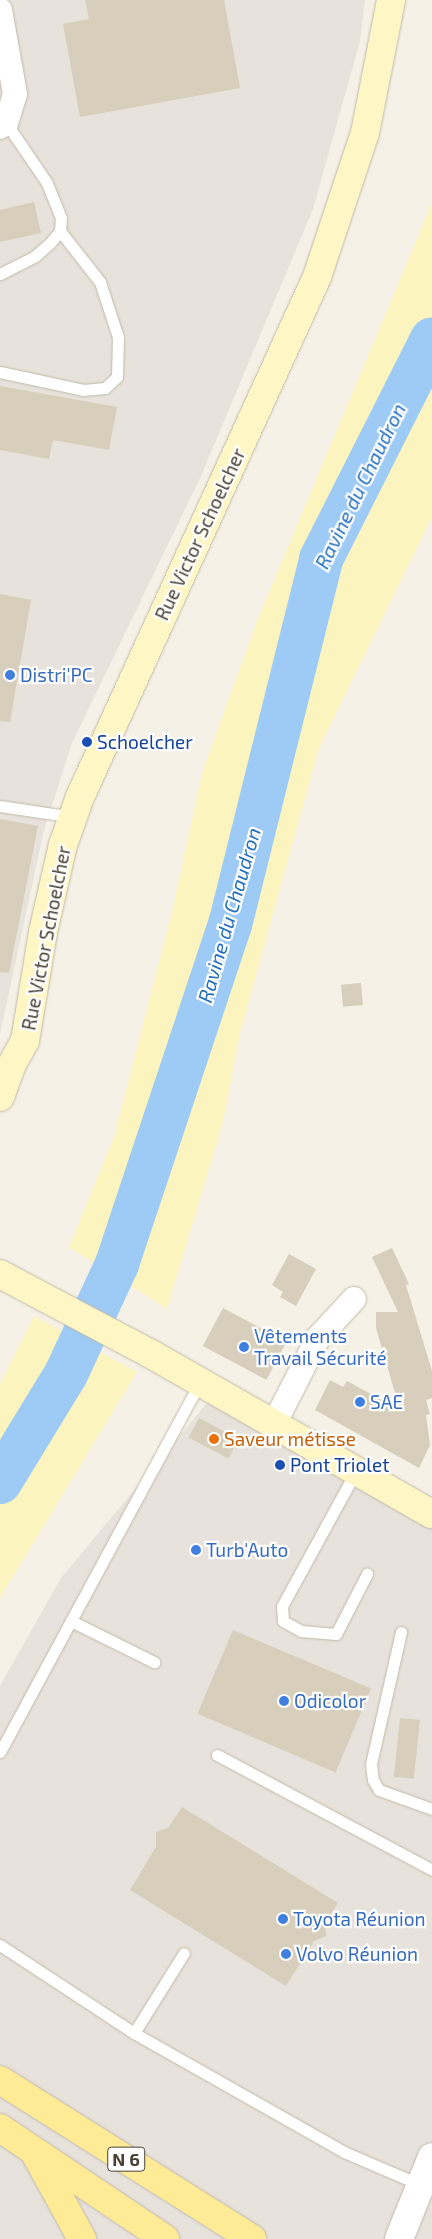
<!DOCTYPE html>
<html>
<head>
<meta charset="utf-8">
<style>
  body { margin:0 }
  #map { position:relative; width:432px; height:2239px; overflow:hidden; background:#f5f1e6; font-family:"Exo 2",sans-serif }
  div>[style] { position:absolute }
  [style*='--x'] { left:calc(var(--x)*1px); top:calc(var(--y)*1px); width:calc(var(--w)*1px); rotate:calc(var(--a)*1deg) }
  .industrial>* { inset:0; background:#e7e2db }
  .sand>* { inset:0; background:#fcf4bf }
  .river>* { height:44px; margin:-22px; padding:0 22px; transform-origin:22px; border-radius:22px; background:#9dcbf6 }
  .building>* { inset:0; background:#d7cebb; transform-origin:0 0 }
  .roads { filter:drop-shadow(0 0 1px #c1baa8) drop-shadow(0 0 1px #c1baa8) }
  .service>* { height:11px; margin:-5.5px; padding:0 5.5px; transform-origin:5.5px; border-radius:5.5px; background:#fff }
  .minor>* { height:24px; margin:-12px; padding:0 12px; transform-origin:12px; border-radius:12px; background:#fff }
  .tertiary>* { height:28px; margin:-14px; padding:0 14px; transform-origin:14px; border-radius:14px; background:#fff }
  .secondary>* { height:28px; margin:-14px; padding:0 14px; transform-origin:14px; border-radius:14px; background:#fff6c6 }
  .primary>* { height:28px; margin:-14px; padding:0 14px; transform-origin:14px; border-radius:14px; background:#ffea95 }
  .dots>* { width:14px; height:14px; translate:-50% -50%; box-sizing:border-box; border:2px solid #fff; border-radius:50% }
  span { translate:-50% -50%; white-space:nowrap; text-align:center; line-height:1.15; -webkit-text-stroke:4.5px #fff; paint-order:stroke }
  .shield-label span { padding:1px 4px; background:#fff; border:1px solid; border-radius:4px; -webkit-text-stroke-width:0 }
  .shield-label { font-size:18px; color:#484235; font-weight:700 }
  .street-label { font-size:19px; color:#484235 }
  .shop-label { font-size:19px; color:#366cbe }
  .left { translate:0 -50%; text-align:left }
  .transit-label { font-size:19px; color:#164399 }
  .food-label { font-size:19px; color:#c56008 }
  .water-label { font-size:20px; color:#2470bd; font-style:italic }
</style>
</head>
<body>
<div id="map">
  <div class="industrial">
    <div style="clip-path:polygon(0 0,365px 0,360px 41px,313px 209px,201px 476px,72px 743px,44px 830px,0 1034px)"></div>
    <div style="clip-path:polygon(217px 1391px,432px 1514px,432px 2239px,0 2239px,0 1686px,61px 1578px)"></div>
  </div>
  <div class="sand">
    <div style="clip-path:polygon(432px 203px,432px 517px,319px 748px,240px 1033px,223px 1122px,167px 1309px,69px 1247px,114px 1137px,173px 908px,202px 773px,257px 621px)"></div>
    <div style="clip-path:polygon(34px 1316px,137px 1372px,0 1598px,0 1384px)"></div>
  </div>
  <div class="river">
    <div style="--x:0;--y:1482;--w:127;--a:-58.6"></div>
    <div style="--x:66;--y:1374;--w:121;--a:-65.1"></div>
    <div style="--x:117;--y:1264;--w:357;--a:-71.6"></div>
    <div style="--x:230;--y:925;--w:377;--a:-76"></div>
    <div style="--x:321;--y:559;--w:246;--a:-63.2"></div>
  </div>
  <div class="building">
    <div style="clip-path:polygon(85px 0,224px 0,240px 88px,80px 117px,63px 24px,89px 19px)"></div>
    <div style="clip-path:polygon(34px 202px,41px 233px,0 242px,0 210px)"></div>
    <div style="clip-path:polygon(0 386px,117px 407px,109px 450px,53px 440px,49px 459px,0 450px)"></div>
    <div style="clip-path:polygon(0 594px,31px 600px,10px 722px,0 721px)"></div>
    <div style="clip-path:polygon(0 819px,38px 826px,9px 973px,0 972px)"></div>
    <div style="left:361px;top:983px;width:22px;height:20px;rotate:85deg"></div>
    <div style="clip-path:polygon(392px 1248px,409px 1284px,406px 1285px,432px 1371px,432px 1398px,426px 1400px,430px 1414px,426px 1415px,430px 1445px,419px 1468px,315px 1410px,330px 1380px,343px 1387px,347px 1381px,400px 1410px,376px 1328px,376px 1312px,398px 1312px,372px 1257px)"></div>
    <div style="clip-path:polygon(289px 1254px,316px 1269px,296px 1306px,280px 1297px,283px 1292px,272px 1285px)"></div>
    <div style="left:223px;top:1308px;width:72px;height:43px;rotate:28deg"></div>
    <div style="left:199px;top:1418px;width:45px;height:22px;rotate:28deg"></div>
    <div style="left:233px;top:1630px;width:150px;height:91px;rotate:23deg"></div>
    <div style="left:400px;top:1718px;width:20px;height:59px;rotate:6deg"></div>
    <div style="clip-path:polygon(182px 1807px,338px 1903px,325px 1923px,326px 1936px,314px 1941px,286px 1986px,130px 1890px,156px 1847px,156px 1832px,168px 1828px)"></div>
  </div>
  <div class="roads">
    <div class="service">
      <div style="--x:0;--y:274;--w:39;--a:-27"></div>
      <div style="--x:35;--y:256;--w:20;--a:-41"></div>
      <div style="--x:50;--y:243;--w:16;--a:-50"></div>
      <div style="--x:60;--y:231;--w:13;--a:-86"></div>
      <div style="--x:61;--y:218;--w:38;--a:-112"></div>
      <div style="--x:47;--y:183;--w:73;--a:-124.3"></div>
      <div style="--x:0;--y:372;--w:85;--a:12.2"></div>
      <div style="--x:83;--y:390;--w:22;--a:-5"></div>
      <div style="--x:105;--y:388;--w:16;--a:-43"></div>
      <div style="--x:117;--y:377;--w:40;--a:-88.6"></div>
      <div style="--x:118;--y:337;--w:58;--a:-108.1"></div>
      <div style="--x:100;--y:282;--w:65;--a:-128.1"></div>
      <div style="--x:0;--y:806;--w:75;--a:8.5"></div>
      <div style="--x:356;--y:1471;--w:154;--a:118.7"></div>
      <div style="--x:282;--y:1606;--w:15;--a:86"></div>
      <div style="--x:283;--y:1621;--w:21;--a:29"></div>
      <div style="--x:301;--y:1631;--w:35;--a:5"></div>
      <div style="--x:336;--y:1634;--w:68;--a:-62.7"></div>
      <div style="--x:71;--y:1621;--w:93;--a:26.3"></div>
      <div style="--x:401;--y:1632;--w:135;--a:102.8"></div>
      <div style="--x:371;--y:1764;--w:16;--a:83"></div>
      <div style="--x:373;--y:1780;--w:12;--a:59"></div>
      <div style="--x:379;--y:1790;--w:56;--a:19.7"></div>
      <div style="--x:0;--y:1752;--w:421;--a:-61.6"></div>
      <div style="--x:217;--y:1755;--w:244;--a:28.1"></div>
      <div style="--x:0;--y:1945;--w:160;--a:33.3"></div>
      <div style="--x:134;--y:2033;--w:241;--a:29.5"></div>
      <div style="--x:344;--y:2152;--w:84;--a:23.2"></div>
      <div style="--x:134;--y:2033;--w:94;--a:-58"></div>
    </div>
    <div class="minor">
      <div style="--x:0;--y:10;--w:85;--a:79.9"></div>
      <div style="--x:15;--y:94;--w:30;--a:107"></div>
      <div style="--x:6;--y:123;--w:7;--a:146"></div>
      <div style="--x:274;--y:1424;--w:97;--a:-62.9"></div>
      <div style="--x:318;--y:1338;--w:53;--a:-47.3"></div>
    </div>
    <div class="tertiary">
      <div style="--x:399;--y:2239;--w:88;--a:-68.1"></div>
    </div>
    <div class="secondary">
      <div style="--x:0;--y:1097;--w:33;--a:-70"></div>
      <div style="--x:11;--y:1066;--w:29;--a:-61"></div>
      <div style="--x:25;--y:1041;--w:110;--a:-80.6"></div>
      <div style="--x:43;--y:932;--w:89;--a:-77.1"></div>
      <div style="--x:63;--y:845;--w:51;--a:-70.5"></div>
      <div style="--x:80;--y:797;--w:571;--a:-65.5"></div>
      <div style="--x:317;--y:277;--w:152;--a:-71.6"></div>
      <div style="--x:365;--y:133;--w:136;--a:-78.9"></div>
      <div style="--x:0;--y:1274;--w:171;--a:27.9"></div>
      <div style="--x:151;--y:1354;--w:323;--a:29.7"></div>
    </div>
    <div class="primary">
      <div style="--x:0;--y:2080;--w:298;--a:32.2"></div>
      <div style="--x:0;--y:2128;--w:199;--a:33.9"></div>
      <div style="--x:35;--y:2153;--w:98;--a:61.3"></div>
    </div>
  </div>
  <div class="dots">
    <div style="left:10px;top:675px;background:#3f7fe0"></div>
    <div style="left:87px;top:742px;background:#1a4fb4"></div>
    <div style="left:244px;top:1347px;background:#3f7fe0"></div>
    <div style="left:360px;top:1402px;background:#3f7fe0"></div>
    <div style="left:214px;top:1439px;background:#e8710a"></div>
    <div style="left:280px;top:1465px;background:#1a4fb4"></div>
    <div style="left:196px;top:1550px;background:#3f7fe0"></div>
    <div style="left:284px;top:1701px;background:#3f7fe0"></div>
    <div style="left:283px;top:1919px;background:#3f7fe0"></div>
    <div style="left:286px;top:1954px;background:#3f7fe0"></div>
  </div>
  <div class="shield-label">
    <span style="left:126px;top:2159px">N 6</span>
  </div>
  <div class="street-label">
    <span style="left:200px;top:534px;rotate:-65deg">Rue Victor Schoelcher</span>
    <span style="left:46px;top:938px;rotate:-79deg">Rue Victor Schoelcher</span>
  </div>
  <div class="shop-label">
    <span class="left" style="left:20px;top:675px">Distri'PC</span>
    <span class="left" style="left:254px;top:1347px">Vêtements<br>Travail Sécurité</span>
    <span class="left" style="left:370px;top:1402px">SAE</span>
    <span class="left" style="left:206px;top:1550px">Turb'Auto</span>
    <span class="left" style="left:294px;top:1701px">Odicolor</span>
    <span class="left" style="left:293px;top:1919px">Toyota Réunion</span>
    <span class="left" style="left:296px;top:1954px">Volvo Réunion</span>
  </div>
  <div class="transit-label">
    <span class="left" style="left:97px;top:742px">Schoelcher</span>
    <span class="left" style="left:290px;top:1465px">Pont Triolet</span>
  </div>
  <div class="food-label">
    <span class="left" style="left:224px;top:1439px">Saveur métisse</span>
  </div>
  <div class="water-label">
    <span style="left:360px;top:486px;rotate:-64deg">Ravine du Chaudron</span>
    <span style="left:229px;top:915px;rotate:-74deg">Ravine du Chaudron</span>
  </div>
</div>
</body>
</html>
